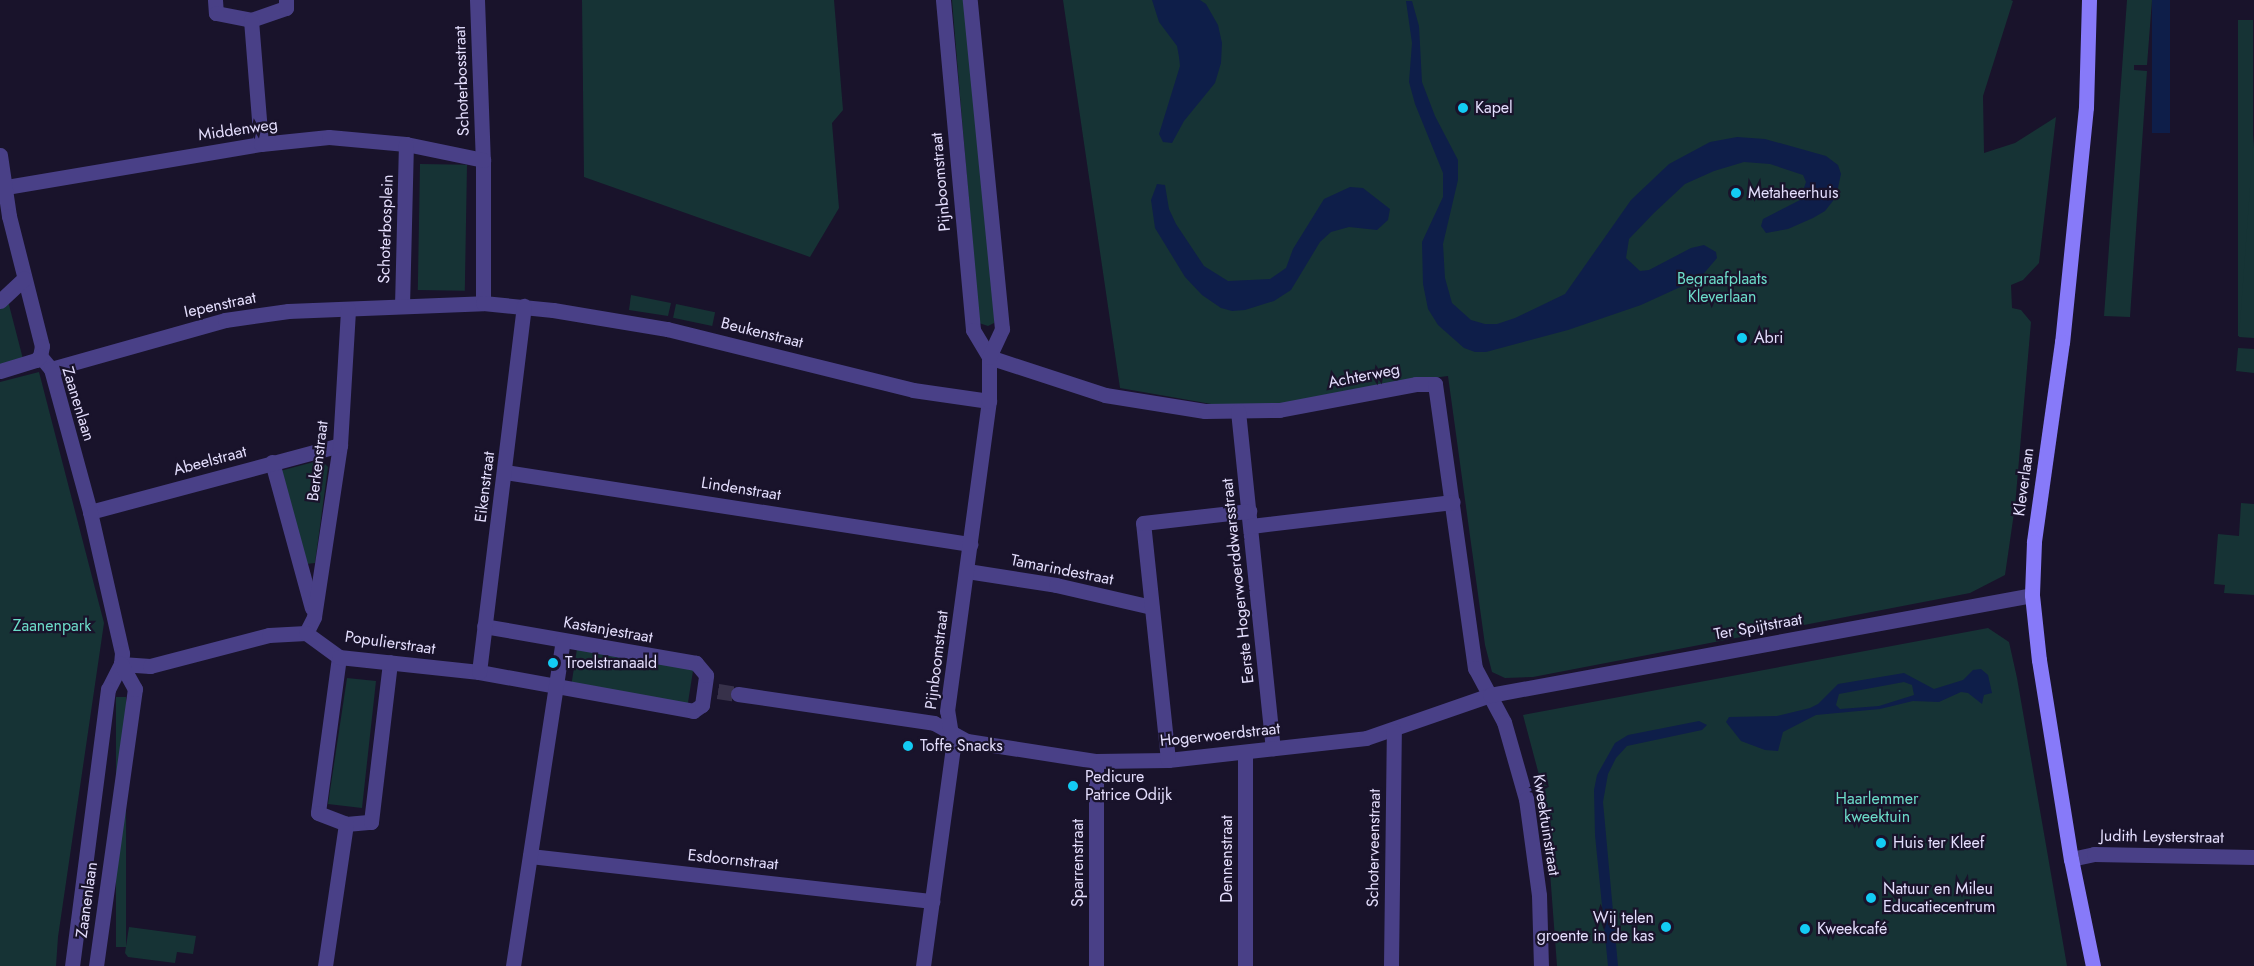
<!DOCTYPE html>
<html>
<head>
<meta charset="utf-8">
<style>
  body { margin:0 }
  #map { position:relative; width:2254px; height:966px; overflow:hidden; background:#19132b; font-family:Jost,sans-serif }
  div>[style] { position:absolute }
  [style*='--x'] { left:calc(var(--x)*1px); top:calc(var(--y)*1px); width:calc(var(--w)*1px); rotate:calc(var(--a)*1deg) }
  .green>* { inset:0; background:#163335; transform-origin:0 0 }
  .water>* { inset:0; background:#0e1e49; transform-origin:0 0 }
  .minor-tunnel>* { height:15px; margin-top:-7.5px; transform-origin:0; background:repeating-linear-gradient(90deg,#37314a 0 15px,transparent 0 23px) }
  .minor>* { height:15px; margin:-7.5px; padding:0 7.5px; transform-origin:7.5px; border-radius:7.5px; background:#494087 }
  .tertiary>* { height:15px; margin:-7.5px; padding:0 7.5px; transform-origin:7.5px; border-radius:7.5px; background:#494087 }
  .secondary>* { height:15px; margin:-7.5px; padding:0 7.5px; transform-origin:7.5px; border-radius:7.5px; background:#877af9 }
  .dots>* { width:16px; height:16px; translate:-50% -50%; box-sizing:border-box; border:3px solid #19132b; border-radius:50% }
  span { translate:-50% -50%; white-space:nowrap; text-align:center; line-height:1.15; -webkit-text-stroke:4.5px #19132b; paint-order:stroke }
  .street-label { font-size:16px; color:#e4defd }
  .poi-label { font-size:16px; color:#e4defd }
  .left { translate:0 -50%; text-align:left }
  .right { translate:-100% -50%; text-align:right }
  .park-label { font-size:16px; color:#6cdcc9 }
</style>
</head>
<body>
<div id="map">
  <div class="green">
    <div style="clip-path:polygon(582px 0,834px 0,843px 110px,832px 123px,839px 208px,810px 257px,584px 177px)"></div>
    <div style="clip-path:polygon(952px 0,965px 0,995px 316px,994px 323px,988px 326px,979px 323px)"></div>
    <div style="clip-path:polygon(1063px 0,2011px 0,2013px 1px,1983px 96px,1984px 153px,2015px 143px,2056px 117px,2039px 263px,2023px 280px,2011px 285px,2012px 308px,2021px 310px,2031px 322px,2015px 506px,2005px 575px,1970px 593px,1533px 677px,1505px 678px,1492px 672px,1485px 645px,1448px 376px,1401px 382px,1277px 405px,1217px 405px,1120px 388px)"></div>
    <div style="clip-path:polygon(2127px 0,2152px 0,2147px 65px,2134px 65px,2134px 70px,2147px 71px,2130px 317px,2104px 316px)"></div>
    <div style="left:2238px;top:20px;width:15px;height:316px"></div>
    <div style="clip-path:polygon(2254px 134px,2254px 338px,2239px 337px)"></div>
    <div style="left:420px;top:164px;width:47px;height:126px;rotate:1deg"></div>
    <div style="clip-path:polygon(631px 295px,671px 303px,668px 316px,629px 310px)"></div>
    <div style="clip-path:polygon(8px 301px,23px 359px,0 366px,0 309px)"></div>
    <div style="left:676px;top:304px;width:40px;height:14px;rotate:12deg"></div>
    <div style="clip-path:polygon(2238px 348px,2254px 349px,2254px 373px,2236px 371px)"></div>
    <div style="clip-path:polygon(39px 372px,104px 623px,58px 937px,56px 966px,0 966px,0 382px)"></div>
    <div style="clip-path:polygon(321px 460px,328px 467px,315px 563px,306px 564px,280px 471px)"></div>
    <div style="clip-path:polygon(2241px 503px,2254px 504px,2254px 595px,2224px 593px,2225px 585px,2214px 584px,2218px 534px,2239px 536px)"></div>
    <div style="clip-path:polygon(1988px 628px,2009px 642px,2017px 678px,2067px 966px,1557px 966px,1547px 832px,1539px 775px,1523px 715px)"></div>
    <div style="left:577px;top:649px;width:118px;height:37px;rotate:9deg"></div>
    <div style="clip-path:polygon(347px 678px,376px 681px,362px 808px,328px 804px)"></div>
    <div style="left:116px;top:697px;width:10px;height:250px"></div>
    <div style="clip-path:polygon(129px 927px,196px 936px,193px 954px,177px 952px,175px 963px,128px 957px,125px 953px)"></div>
  </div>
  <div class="water">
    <div style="clip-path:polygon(1152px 0,1200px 0,1206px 4px,1218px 25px,1222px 43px,1221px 63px,1215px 83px,1184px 121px,1172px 143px,1163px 142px,1159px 134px,1180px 66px,1179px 57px,1177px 46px,1159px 22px)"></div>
    <div style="left:2152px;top:0;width:18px;height:133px"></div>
    <div style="clip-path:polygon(1406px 1px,1412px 1px,1419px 26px,1422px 82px,1435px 116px,1458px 160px,1458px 180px,1443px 244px,1445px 278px,1452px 303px,1471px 320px,1485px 324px,1497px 324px,1515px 318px,1565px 294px,1631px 200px,1669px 164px,1710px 142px,1737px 137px,1765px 139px,1826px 156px,1838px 165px,1841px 174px,1836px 197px,1825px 211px,1813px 218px,1788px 229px,1766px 233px,1761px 226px,1763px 219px,1800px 200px,1806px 182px,1803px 175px,1770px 164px,1744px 162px,1714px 171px,1685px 184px,1654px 213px,1629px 239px,1626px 258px,1640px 271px,1649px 270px,1691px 248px,1704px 245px,1716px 252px,1717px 258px,1700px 278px,1641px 305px,1568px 330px,1486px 352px,1475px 352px,1464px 348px,1438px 325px,1428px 309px,1423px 284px,1422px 242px,1443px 197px,1443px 173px,1415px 104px,1409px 82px,1412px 43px)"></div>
    <div style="clip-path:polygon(1157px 184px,1165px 185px,1169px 209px,1176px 224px,1204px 266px,1228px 281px,1270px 279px,1286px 268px,1293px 249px,1324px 199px,1350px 187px,1363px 188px,1390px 209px,1388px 220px,1377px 230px,1349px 227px,1331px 232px,1320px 242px,1291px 290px,1274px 301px,1245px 310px,1232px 311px,1221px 308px,1202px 295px,1185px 277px,1155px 228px,1151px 200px)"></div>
    <div style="clip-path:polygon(evenodd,1981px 669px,1988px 675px,1992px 693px,1984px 695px,1982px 704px,1968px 693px,1961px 692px,1939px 702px,1913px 701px,1880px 709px,1816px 715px,1783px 732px,1778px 751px,1765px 750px,1741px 741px,1726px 722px,1729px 717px,1777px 716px,1810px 708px,1818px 704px,1838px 684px,1904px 673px,1934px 689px,1963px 680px,1973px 670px,1981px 669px,1904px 682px,1912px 685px,1914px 695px,1879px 706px,1840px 709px,1836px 705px,1839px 694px,1904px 682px)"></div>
    <div style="clip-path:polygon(1699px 721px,1707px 725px,1702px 730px,1627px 746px,1616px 758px,1608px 774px,1603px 802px,1618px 966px,1608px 966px,1595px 835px,1594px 790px,1597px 775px,1615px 743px,1628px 735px)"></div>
  </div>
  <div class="minor-tunnel">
    <div style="--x:718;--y:691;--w:20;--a:9"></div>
  </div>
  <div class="minor">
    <div style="--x:215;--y:0;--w:13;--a:86"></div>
    <div style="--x:216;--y:13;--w:36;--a:11"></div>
    <div style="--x:251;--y:20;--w:37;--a:-19"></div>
    <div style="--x:286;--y:8;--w:8;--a:-90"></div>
    <div style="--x:477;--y:0;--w:160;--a:87.9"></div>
    <div style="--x:483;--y:160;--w:143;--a:90"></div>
    <div style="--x:943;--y:0;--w:331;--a:84.8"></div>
    <div style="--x:973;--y:330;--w:31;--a:59"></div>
    <div style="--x:251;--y:20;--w:124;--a:85.4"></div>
    <div style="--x:0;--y:188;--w:265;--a:-9.6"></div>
    <div style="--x:261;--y:144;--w:68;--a:-5.9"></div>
    <div style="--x:329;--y:137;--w:77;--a:5.2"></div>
    <div style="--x:406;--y:144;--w:79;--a:11.7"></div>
    <div style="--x:402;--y:306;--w:162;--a:-88.6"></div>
    <div style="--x:989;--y:357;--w:122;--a:18.1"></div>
    <div style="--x:1105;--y:395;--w:101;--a:9.1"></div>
    <div style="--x:1205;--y:411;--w:74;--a:-0.8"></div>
    <div style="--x:1279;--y:410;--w:139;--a:-10.7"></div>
    <div style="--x:1416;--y:384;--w:19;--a:0"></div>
    <div style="--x:1435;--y:384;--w:287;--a:82"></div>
    <div style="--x:1475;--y:668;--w:61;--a:61.8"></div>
    <div style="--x:1504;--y:722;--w:80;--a:74.1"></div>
    <div style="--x:1526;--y:799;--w:97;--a:82.3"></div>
    <div style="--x:1539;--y:895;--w:71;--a:88.4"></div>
    <div style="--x:51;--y:369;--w:181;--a:-15.7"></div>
    <div style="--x:225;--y:320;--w:64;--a:-8.1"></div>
    <div style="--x:288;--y:311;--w:195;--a:-2.3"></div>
    <div style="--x:483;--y:303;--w:70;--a:5.7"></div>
    <div style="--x:553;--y:310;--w:116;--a:9.5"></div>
    <div style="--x:667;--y:329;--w:253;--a:13.9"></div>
    <div style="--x:913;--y:390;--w:77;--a:8.2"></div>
    <div style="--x:1238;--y:411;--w:339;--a:84.1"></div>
    <div style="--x:272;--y:462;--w:151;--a:74.7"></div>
    <div style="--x:505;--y:472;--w:471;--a:8.8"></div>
    <div style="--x:90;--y:512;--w:259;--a:-15"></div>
    <div style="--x:1251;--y:526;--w:203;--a:-6.8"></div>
    <div style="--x:967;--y:571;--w:90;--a:8.9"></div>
    <div style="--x:1056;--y:585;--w:98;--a:13"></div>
    <div style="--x:306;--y:633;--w:18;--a:-63"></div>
    <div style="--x:314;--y:617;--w:174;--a:-81.4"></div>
    <div style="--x:340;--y:445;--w:136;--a:-86.6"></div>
    <div style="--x:339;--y:657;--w:157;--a:97.7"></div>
    <div style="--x:318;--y:813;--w:30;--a:21"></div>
    <div style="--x:346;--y:824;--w:25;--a:-5"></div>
    <div style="--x:371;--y:822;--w:161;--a:-83.2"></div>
    <div style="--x:121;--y:664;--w:29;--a:4"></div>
    <div style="--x:150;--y:666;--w:123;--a:-14.6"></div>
    <div style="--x:269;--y:635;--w:37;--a:-3"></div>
    <div style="--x:306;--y:633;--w:41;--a:36"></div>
    <div style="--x:339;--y:657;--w:141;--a:6.1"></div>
    <div style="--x:479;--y:672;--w:218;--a:10.3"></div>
    <div style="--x:693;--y:711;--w:11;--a:-34"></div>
    <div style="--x:702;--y:705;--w:30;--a:-82"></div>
    <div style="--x:706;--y:675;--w:16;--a:-130"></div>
    <div style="--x:696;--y:663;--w:215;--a:-170.1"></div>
    <div style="--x:479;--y:672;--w:369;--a:-83"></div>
    <div style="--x:738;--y:694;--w:198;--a:8.4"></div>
    <div style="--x:934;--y:723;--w:38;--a:29"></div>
    <div style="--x:967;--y:741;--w:131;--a:8.8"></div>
    <div style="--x:1096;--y:761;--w:72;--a:-0.8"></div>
    <div style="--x:1168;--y:760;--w:199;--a:-6.3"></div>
    <div style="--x:1366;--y:738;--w:131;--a:-19.1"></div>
    <div style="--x:1490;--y:695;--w:551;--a:-10.45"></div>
    <div style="--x:1245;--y:752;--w:214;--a:90"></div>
    <div style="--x:1168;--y:760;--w:238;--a:-96"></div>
    <div style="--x:1143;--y:523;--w:107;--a:-6.5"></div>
    <div style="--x:530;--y:856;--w:405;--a:6.4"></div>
    <div style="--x:2071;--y:859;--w:24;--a:-12"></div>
    <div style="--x:2094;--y:854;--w:160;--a:1.1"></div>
    <div style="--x:325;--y:966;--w:144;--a:-81.6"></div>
    <div style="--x:513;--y:966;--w:329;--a:-81.3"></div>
    <div style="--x:923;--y:966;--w:221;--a:-82.2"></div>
    <div style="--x:953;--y:747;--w:36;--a:-99"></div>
    <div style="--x:947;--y:711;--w:313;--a:-82.3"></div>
    <div style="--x:989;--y:401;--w:44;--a:-90"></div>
    <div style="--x:989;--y:357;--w:31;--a:-65"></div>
    <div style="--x:1002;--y:329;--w:331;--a:-95.6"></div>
    <div style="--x:1096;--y:966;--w:205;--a:-90"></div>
    <div style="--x:1391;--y:966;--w:235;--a:-89.3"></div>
  </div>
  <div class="tertiary">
    <div style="--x:0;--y:155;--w:62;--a:81.6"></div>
    <div style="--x:9;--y:216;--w:134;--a:75.8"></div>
    <div style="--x:42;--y:346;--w:10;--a:101"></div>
    <div style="--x:40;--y:356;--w:17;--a:50"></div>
    <div style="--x:51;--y:369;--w:148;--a:74.7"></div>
    <div style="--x:90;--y:512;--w:145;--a:77.2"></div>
    <div style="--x:122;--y:653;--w:11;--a:95"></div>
    <div style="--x:121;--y:664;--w:28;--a:117"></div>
    <div style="--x:108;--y:689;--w:279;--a:97.4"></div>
    <div style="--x:0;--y:301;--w:33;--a:-43"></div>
    <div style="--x:0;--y:371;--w:38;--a:-17"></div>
    <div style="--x:36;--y:360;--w:6;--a:-45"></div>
    <div style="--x:96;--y:966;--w:280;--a:-82"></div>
    <div style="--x:135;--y:689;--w:29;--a:-119"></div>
  </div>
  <div class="secondary">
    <div style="--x:2089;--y:0;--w:107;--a:91.6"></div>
    <div style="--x:2086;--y:107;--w:236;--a:95.8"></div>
    <div style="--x:2062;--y:342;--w:202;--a:98"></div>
    <div style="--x:2034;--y:542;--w:53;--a:92.2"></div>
    <div style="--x:2032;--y:595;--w:65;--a:83.9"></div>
    <div style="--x:2039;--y:660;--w:202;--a:80.9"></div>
    <div style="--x:2071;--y:859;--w:109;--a:78.4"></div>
  </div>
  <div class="dots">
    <div style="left:1463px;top:108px;background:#13cbf4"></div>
    <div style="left:1736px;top:193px;background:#13cbf4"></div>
    <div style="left:1742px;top:338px;background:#13cbf4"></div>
    <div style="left:553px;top:663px;background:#13cbf4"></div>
    <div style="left:908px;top:746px;background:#13cbf4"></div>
    <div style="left:1073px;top:786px;background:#13cbf4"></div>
    <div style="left:1881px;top:843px;background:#13cbf4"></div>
    <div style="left:1871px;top:898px;background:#13cbf4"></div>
    <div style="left:1666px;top:927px;background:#13cbf4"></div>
    <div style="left:1805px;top:929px;background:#13cbf4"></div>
  </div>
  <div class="street-label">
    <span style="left:462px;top:81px;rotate:-92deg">Schoterbosstraat</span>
    <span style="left:238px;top:130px;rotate:-8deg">Middenweg</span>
    <span style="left:941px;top:182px;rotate:-95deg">Pijnboomstraat</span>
    <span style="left:386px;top:229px;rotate:-88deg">Schoterbosplein</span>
    <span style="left:220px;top:305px;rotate:-12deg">Iepenstraat</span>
    <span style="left:762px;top:333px;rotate:14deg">Beukenstraat</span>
    <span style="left:1364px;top:376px;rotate:-11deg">Achterweg</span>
    <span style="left:78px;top:404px;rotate:73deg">Zaanenlaan</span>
    <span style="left:210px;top:461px;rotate:-15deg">Abeelstraat</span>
    <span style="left:318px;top:461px;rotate:-83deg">Berkenstraat</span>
    <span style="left:2024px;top:482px;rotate:-82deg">Kleverlaan</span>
    <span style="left:485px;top:487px;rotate:-83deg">Eikenstraat</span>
    <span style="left:741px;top:489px;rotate:9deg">Lindenstraat</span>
    <span style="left:1062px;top:570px;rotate:11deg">Tamarindestraat</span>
    <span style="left:1238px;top:581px;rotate:-96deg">Eerste Hogerwoerddwarsstraat</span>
    <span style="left:1758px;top:627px;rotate:-10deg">Ter Spijtstraat</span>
    <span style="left:608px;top:630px;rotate:10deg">Kastanjestraat</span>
    <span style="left:390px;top:643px;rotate:8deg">Populierstraat</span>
    <span style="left:937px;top:660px;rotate:-83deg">Pijnboomstraat</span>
    <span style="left:1220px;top:735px;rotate:-6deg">Hogerwoerdstraat</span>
    <span style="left:1546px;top:825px;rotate:81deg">Kweektuinstraat</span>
    <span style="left:2162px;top:837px;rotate:1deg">Judith Leysterstraat</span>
    <span style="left:1374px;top:848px;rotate:-89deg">Schoterveenstraat</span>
    <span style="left:1227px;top:859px;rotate:-90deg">Dennenstraat</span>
    <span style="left:733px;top:860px;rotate:6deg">Esdoornstraat</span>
    <span style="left:1078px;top:863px;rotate:-90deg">Sparrenstraat</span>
    <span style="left:87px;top:900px;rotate:-82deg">Zaanenlaan</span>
  </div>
  <div class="poi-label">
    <span class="left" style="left:1475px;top:108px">Kapel</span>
    <span class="left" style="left:1748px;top:193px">Metaheerhuis</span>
    <span class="left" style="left:1754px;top:338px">Abri</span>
    <span class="left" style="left:565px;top:663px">Troelstranaald</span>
    <span class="left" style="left:920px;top:746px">Toffe Snacks</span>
    <span class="left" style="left:1085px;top:786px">Pedicure<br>Patrice Odijk</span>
    <span class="left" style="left:1893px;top:843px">Huis ter Kleef</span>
    <span class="left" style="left:1883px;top:898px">Natuur en Mileu<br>Educatiecentrum</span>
    <span class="right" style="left:1654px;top:927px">Wij telen<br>groente in de kas</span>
    <span class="left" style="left:1817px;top:929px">Kweekcafé</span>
  </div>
  <div class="park-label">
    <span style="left:1722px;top:288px">Begraafplaats<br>Kleverlaan</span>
    <span style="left:52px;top:626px">Zaanenpark</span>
    <span style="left:1877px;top:808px">Haarlemmer<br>kweektuin</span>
  </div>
</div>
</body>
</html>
